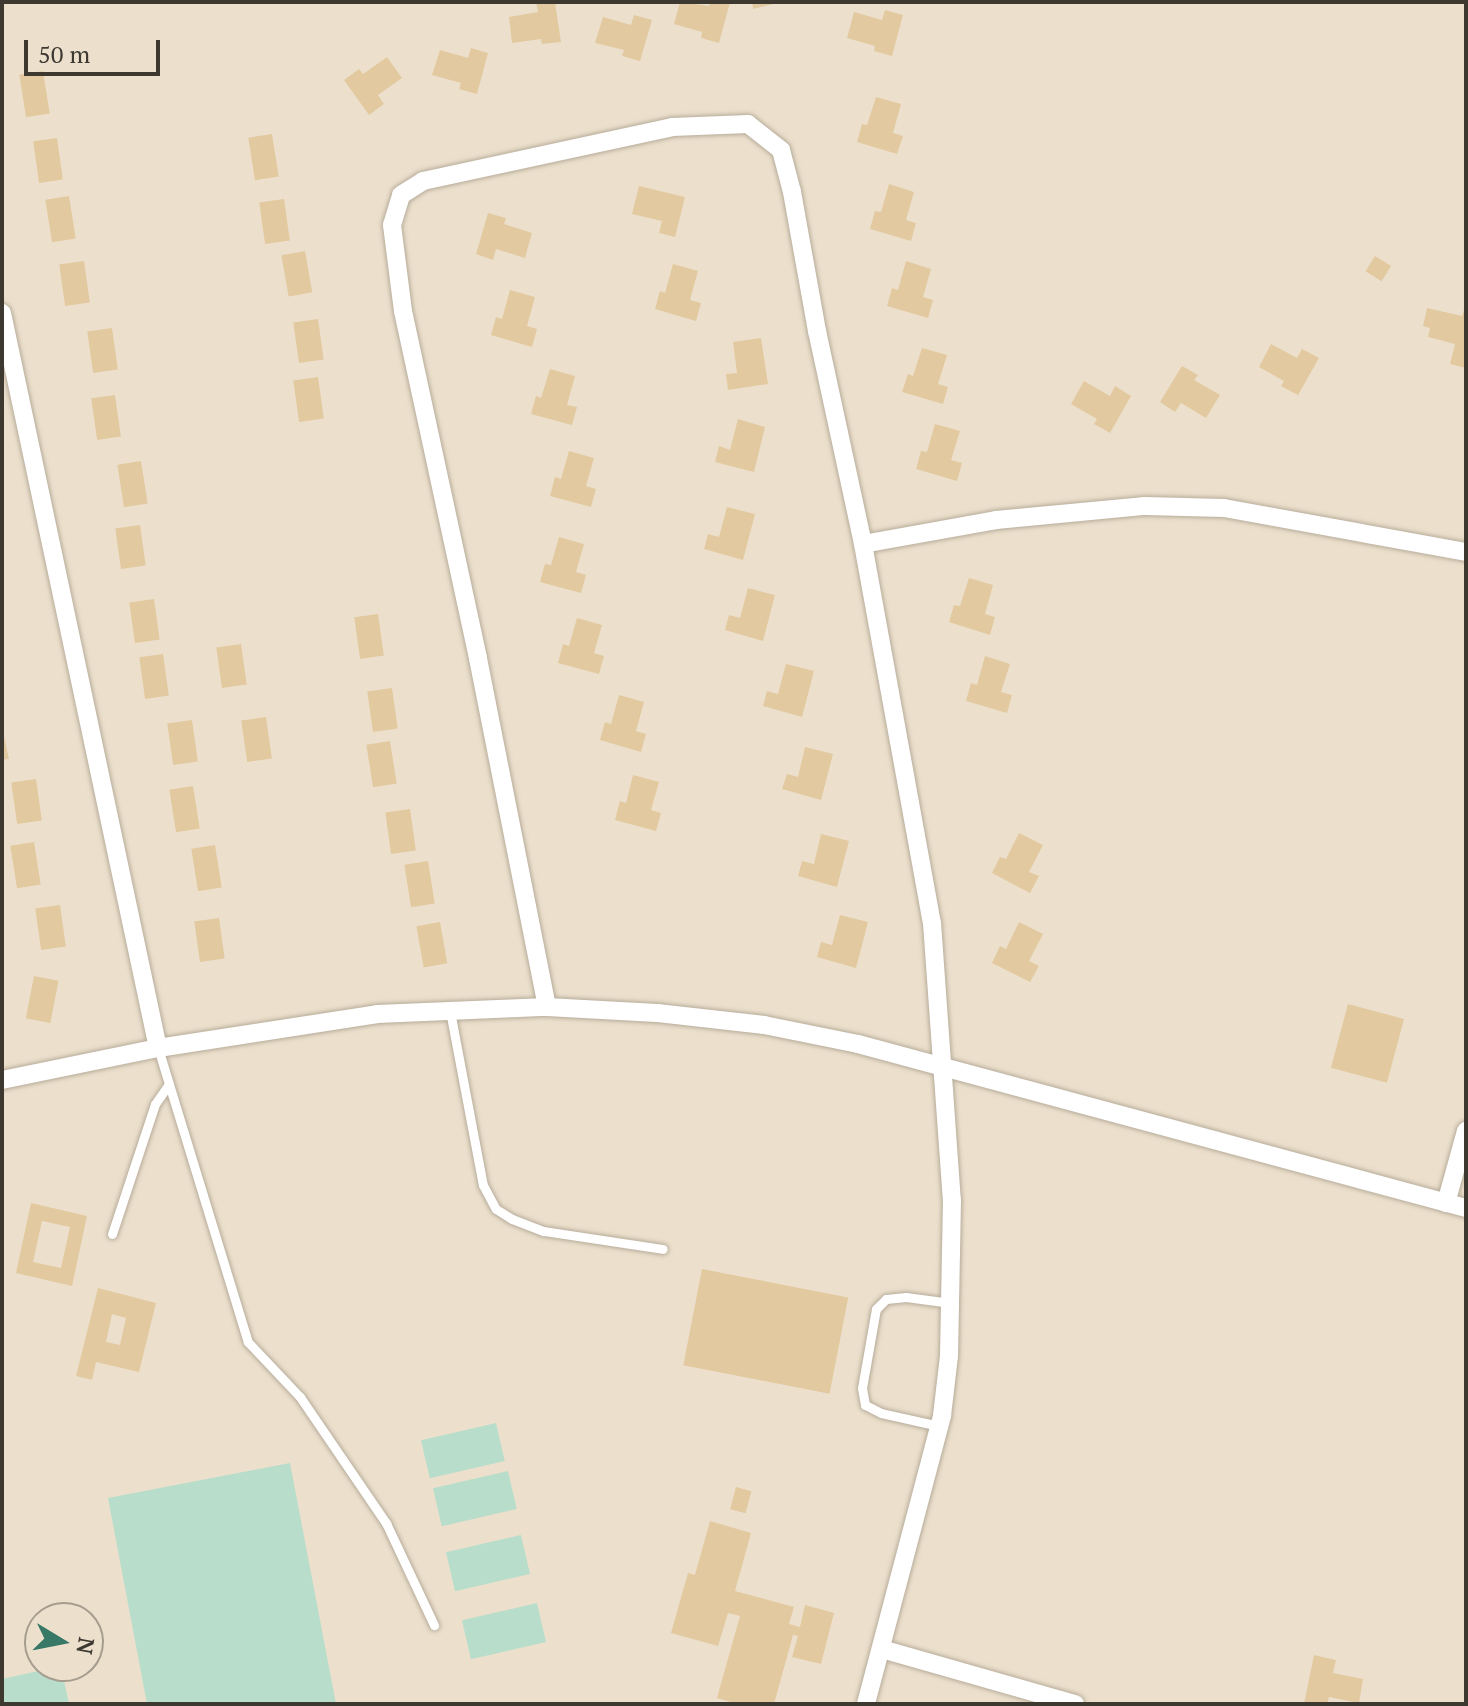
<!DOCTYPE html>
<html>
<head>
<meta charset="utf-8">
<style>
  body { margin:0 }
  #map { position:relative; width:1468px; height:1706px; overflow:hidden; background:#ece0cd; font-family:"PT Serif",serif }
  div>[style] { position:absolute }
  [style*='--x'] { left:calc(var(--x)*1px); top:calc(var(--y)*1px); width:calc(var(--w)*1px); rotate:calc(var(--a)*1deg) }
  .green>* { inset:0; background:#b8ddca; transform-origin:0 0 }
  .building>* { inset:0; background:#e2c99f; transform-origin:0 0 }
  .roads { filter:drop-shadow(0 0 2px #b7ac9a) drop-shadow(0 0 2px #b7ac9a) }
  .service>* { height:9px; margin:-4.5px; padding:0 4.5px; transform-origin:4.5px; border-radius:4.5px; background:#fff }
  .minor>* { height:18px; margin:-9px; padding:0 9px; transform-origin:9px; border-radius:9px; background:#fff }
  span { translate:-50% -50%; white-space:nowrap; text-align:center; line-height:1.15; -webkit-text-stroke:8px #ece0cd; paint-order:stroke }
  .frame { position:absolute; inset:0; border:4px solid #3d3931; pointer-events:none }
  .north { position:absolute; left:24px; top:1602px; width:80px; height:80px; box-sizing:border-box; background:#ece0cd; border:2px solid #a69d8f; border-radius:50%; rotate:100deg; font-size:22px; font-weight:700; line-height:32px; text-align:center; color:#3d3931 }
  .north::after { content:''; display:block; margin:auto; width:28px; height:36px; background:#387867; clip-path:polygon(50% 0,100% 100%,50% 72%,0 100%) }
  .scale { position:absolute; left:24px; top:40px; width:136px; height:36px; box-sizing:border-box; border:4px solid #3d3931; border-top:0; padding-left:10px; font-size:24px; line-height:28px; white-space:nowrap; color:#3d3931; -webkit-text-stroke:6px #ece0cd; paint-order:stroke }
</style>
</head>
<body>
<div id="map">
  <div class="green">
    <div style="left:496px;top:1423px;width:39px;height:77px;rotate:77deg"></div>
    <div style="clip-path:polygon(290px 1463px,336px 1704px,147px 1704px,108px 1498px)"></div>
    <div style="left:508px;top:1471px;width:39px;height:77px;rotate:77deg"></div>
    <div style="left:521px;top:1535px;width:40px;height:77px;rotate:77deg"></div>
    <div style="left:537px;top:1603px;width:40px;height:77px;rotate:77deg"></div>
    <div style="clip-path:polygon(61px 1666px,69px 1704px,2px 1704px,2px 1679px)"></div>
  </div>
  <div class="building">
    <div style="clip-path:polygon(536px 2px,555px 2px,561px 42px,542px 44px,541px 39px,512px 43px,509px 17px,538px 12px)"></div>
    <div style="clip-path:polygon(680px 2px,709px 6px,711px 2px,730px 2px,719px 43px,701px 38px,702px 32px,674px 24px)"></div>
    <div style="clip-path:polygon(752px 2px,777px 2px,777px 3px,753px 9px)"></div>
    <div style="clip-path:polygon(885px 10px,903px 15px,892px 56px,874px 51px,875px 46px,847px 38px,854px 12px,882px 20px)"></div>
    <div style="clip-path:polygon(634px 15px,652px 20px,640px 61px,622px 56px,624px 50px,595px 43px,603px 17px,631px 25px)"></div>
    <div style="clip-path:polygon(471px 48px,488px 53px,477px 94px,459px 89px,461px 83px,432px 75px,440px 50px,468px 58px)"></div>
    <div style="clip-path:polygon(387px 57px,402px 78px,378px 95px,384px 104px,369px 115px,344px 80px,359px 69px,363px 74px)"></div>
    <div style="left:43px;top:71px;width:43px;height:24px;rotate:81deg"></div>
    <div style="clip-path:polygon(876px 97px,901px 104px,893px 133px,903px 136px,897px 154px,857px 142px,862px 124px,867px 125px)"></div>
    <div style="left:272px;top:134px;width:43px;height:24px;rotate:81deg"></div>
    <div style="left:57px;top:138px;width:42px;height:24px;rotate:82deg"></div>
    <div style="clip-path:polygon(889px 184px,914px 192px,906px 220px,916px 223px,911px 241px,870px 229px,875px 211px,881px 212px)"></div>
    <div style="clip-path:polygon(639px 186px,685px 197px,675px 237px,659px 233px,662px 221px,632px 214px)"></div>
    <div style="left:69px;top:196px;width:43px;height:24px;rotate:81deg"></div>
    <div style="left:284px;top:199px;width:42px;height:25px;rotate:82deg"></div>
    <div style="clip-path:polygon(488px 213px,506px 218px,504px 224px,532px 233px,525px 258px,496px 249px,493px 260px,476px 254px)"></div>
    <div style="left:305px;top:251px;width:42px;height:24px;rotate:80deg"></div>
    <div style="left:1375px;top:256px;width:19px;height:18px;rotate:32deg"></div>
    <div style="left:84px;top:261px;width:42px;height:25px;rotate:82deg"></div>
    <div style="clip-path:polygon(906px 261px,931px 269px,923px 297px,933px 300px,928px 318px,887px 306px,892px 288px,898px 290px)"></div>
    <div style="clip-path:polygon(673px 264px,698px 271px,690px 300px,701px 303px,696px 321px,655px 309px,660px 291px,665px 293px)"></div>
    <div style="clip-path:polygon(510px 290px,535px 297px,527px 326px,537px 329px,532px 347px,491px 335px,496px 317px,502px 319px)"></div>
    <div style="clip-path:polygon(1466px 304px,1466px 368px,1450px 364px,1455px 344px,1428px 337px,1430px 328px,1423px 326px,1427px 308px,1462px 316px)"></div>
    <div style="left:318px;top:319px;width:41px;height:25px;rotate:82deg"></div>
    <div style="left:112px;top:328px;width:42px;height:25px;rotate:82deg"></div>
    <div style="clip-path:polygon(761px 338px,768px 384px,728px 390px,726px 374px,737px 373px,733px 342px)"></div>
    <div style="clip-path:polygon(1271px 344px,1297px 358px,1302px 349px,1319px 358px,1298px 395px,1281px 386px,1284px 381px,1259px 367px)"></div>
    <div style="clip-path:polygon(922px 348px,947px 355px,938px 384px,948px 387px,943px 404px,902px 392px,908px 374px,913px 376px)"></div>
    <div style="clip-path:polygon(1182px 366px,1198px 375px,1194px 380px,1220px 395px,1206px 418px,1181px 403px,1175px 412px,1160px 402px)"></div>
    <div style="clip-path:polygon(550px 369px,575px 376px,567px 405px,577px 407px,572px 425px,531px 414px,536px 396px,541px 398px)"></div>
    <div style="left:318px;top:377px;width:42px;height:25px;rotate:82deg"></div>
    <div style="clip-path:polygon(1084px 381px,1110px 396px,1115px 386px,1131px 396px,1110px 433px,1094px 424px,1097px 419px,1071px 404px)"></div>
    <div style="left:115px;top:395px;width:42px;height:24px;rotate:82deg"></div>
    <div style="clip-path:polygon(738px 419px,765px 427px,754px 472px,715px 462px,719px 446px,730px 450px)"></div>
    <div style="clip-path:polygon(935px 424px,960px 431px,951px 460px,962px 463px,957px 481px,916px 469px,921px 451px,927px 452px)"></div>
    <div style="clip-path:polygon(569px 451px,594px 458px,586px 486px,596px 489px,591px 507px,550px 496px,555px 477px,561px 479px)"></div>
    <div style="left:141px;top:461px;width:43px;height:24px;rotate:81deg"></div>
    <div style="clip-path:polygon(727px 507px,755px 514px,743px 560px,704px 549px,708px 534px,719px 537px)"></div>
    <div style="left:140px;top:525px;width:41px;height:25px;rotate:82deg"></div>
    <div style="clip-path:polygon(559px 537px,584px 544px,576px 572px,586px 575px,581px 593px,540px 582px,545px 564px,551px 565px)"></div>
    <div style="clip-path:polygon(969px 578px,993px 585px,985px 614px,995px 617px,990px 635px,949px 622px,954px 605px,960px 606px)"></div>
    <div style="clip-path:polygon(748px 588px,775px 595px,763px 641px,725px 630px,729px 615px,740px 618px)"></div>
    <div style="left:154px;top:599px;width:41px;height:25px;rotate:82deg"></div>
    <div style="left:378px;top:614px;width:42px;height:24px;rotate:82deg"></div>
    <div style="clip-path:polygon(577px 618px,602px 625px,594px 653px,604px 656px,599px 674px,558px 663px,563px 644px,569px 646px)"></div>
    <div style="left:241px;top:644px;width:41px;height:25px;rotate:82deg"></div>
    <div style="left:163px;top:654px;width:42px;height:24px;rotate:82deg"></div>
    <div style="clip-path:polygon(985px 656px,1010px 664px,1001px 692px,1012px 695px,1007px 713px,966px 701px,971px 683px,977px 685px)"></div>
    <div style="clip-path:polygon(786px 664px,814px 671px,802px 717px,763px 706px,767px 691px,778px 694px)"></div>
    <div style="left:392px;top:688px;width:41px;height:25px;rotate:82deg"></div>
    <div style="clip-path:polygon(619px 695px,644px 702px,636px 731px,646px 734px,641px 752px,600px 740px,605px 722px,611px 724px)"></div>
    <div style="left:266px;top:717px;width:42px;height:25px;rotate:82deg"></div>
    <div style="left:192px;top:720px;width:42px;height:25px;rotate:82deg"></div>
    <div style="clip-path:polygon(2px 727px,9px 759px,2px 760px)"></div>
    <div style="left:390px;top:741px;width:43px;height:24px;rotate:81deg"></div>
    <div style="clip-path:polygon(805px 747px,833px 754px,821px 800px,782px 789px,787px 774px,798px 777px)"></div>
    <div style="clip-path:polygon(633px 775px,659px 782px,651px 810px,661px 813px,656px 831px,615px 820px,620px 801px,626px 803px)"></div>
    <div style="left:36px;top:779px;width:42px;height:25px;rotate:82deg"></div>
    <div style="left:193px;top:786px;width:43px;height:24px;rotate:81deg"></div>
    <div style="left:410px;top:809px;width:42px;height:25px;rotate:82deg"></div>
    <div style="clip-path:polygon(1019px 833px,1043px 845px,1029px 872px,1039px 876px,1030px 893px,992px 873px,1000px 857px,1006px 859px)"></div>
    <div style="clip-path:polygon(821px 834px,849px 841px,837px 887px,798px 876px,802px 861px,814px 864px)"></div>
    <div style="left:34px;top:842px;width:43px;height:24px;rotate:81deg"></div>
    <div style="left:215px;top:845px;width:43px;height:24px;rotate:81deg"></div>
    <div style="left:428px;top:861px;width:43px;height:24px;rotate:81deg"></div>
    <div style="left:60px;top:905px;width:42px;height:25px;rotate:82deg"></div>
    <div style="clip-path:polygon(840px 915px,868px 922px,856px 968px,817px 957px,821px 942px,832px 945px)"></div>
    <div style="left:219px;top:918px;width:41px;height:25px;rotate:82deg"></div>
    <div style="left:440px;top:922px;width:42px;height:24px;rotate:80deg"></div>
    <div style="clip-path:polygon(1019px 922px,1043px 934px,1029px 961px,1039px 966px,1030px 982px,992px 963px,1000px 946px,1006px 949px)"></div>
    <div style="left:34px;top:976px;width:25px;height:43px;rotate:11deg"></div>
    <div style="left:1348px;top:1004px;width:58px;height:66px;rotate:15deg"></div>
    <div style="clip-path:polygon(evenodd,31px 1203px,87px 1216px,72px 1286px,16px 1273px,31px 1203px,42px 1221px,70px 1227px,61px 1268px,33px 1262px,42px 1221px)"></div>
    <div style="left:702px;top:1269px;width:149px;height:98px;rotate:11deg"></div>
    <div style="clip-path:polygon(evenodd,98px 1288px,156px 1303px,139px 1372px,96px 1362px,92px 1380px,76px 1376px,98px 1288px,112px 1314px,126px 1318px,120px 1345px,106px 1342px,112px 1314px)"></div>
    <div style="left:736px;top:1487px;width:16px;height:23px;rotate:15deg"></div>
    <div style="clip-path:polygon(710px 1521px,751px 1533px,735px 1591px,794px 1607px,789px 1624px,800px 1627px,805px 1605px,834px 1613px,821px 1664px,792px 1657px,798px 1636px,793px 1635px,774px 1704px,737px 1704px,717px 1698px,740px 1616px,728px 1613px,718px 1646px,671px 1633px,688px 1573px,695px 1575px)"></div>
    <div style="clip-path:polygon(1314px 1655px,1336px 1660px,1333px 1673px,1363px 1679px,1359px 1703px,1329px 1697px,1327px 1704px,1304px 1704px)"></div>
  </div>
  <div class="roads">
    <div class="service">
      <div style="--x:450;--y:1011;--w:177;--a:79.3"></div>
      <div style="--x:483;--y:1185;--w:27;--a:62"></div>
      <div style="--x:496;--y:1209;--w:19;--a:32"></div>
      <div style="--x:512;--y:1219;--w:34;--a:21"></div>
      <div style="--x:544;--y:1231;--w:120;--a:8.6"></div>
      <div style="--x:158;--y:1048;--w:307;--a:73"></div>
      <div style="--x:248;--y:1342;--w:76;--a:46.6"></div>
      <div style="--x:300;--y:1397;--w:153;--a:55.7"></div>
      <div style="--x:386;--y:1523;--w:113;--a:64.8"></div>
      <div style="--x:112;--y:1234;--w:137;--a:-71.7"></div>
      <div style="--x:155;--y:1104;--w:24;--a:-55"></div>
      <div style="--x:939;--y:1426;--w:59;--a:-167.4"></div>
      <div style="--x:881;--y:1413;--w:18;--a:-153"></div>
      <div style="--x:865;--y:1405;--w:17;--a:-100"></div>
      <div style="--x:862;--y:1388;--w:80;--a:-80"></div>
      <div style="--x:876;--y:1309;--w:14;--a:-45"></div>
      <div style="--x:886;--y:1299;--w:20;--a:-6"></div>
      <div style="--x:906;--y:1297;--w:45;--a:7.6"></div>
    </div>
    <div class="minor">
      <div style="--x:2;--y:313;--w:751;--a:78.02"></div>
      <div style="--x:863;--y:544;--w:135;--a:-10.2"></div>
      <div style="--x:996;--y:520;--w:150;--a:-5.4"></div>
      <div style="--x:1145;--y:506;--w:79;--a:1.5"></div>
      <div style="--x:1224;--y:508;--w:246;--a:10.3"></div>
      <div style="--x:547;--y:1007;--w:356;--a:-101.2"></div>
      <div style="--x:478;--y:658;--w:355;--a:-102.2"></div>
      <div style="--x:403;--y:311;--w:87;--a:-97.3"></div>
      <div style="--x:392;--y:225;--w:31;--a:-73"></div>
      <div style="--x:401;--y:195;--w:26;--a:-32"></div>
      <div style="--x:423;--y:181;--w:255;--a:-12.2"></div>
      <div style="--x:672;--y:127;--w:76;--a:-2.3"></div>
      <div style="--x:748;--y:124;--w:42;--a:38.2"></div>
      <div style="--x:781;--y:150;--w:43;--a:75.3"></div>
      <div style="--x:792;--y:192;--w:141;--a:79.8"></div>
      <div style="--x:817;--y:331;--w:218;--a:77.8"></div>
      <div style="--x:863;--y:544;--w:385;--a:79.7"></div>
      <div style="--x:932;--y:923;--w:278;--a:85.9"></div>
      <div style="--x:952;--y:1200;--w:156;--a:91.1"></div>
      <div style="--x:949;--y:1356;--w:60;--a:96.7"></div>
      <div style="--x:942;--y:1416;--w:298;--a:104.8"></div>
      <div style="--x:2;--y:1080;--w:159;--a:-11.6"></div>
      <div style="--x:158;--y:1048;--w:222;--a:-8.8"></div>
      <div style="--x:377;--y:1014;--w:170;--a:-2.4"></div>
      <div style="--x:547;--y:1007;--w:110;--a:3.1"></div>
      <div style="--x:657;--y:1013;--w:108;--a:6.4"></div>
      <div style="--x:764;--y:1025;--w:96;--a:11.4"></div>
      <div style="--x:858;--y:1044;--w:630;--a:15.1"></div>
      <div style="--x:1446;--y:1203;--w:75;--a:-74.5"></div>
      <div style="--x:882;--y:1649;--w:201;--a:15.9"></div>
    </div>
  </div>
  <div class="frame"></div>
  <div class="north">N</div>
  <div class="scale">50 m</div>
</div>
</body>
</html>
